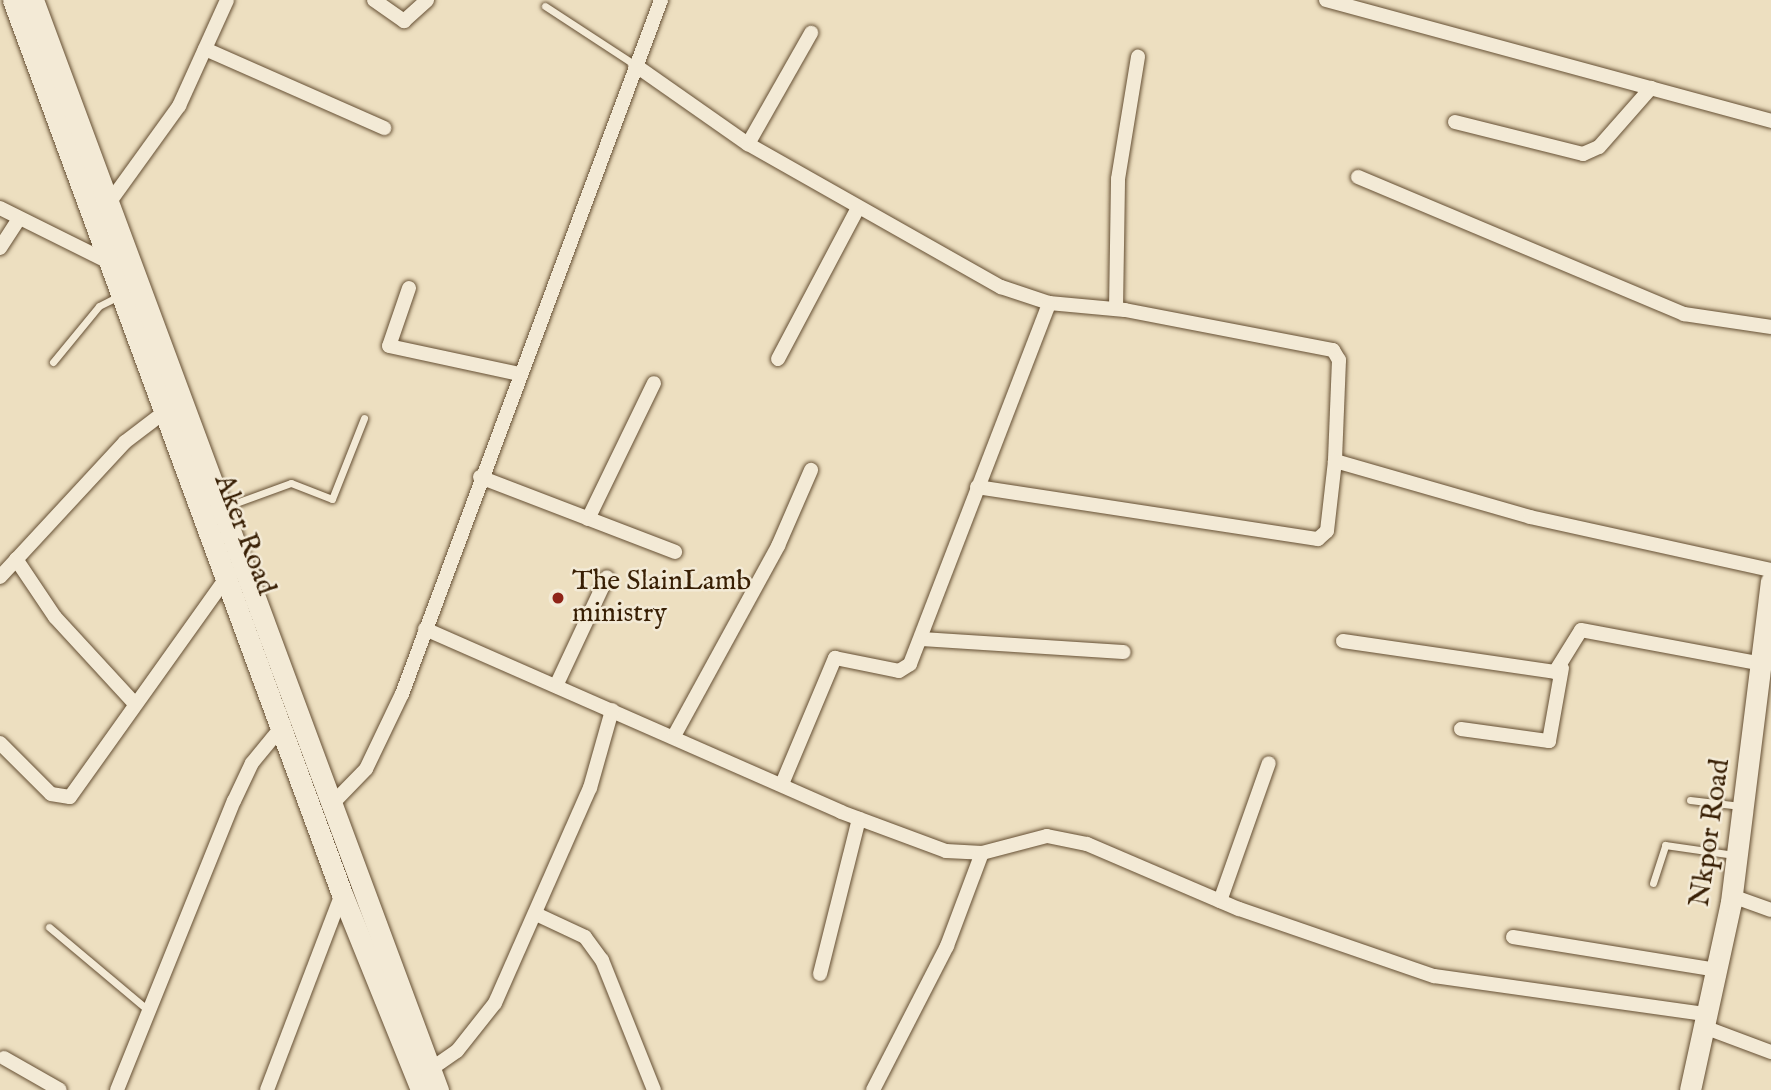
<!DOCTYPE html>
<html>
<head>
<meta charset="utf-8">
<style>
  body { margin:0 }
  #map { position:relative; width:1771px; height:1090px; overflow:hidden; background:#eddfc0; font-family:"IM FELL English",serif }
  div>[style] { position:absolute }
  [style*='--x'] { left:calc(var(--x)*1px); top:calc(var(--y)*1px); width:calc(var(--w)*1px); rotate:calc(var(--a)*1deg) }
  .roads { filter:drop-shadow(0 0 2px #654f33) drop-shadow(0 0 2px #654f33) }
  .lane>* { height:7px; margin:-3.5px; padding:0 3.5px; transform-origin:3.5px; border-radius:3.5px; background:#f3ead6 }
  .street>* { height:14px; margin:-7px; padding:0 7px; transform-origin:7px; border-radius:7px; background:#f3ead6 }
  .secondary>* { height:21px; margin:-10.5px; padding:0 10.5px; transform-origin:10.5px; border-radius:10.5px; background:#f3ead6 }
  .dots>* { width:19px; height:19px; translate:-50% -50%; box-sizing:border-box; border:4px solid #f3ead6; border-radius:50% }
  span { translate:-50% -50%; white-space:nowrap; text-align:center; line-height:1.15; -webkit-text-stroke:5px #f3ead6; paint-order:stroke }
  .street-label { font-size:28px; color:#381f04 }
  .poi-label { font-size:28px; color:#381f04 }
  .left { translate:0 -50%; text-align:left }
</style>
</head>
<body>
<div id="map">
  <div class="roads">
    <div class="lane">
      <div style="--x:545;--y:6;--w:108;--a:33.2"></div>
      <div style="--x:53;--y:362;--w:72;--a:-50.6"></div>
      <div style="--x:99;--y:306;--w:22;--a:-27"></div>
      <div style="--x:225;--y:507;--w:70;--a:-20"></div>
      <div style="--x:291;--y:483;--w:44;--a:21.3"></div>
      <div style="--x:332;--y:499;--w:87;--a:-68.4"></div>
      <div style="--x:1690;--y:800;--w:51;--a:6.7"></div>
      <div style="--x:1653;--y:883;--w:40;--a:-72"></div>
      <div style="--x:1665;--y:845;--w:70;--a:8.2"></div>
      <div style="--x:49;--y:927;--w:131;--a:40"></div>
    </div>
    <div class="street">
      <div style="--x:374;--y:0;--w:37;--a:35"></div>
      <div style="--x:404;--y:21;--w:31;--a:-42"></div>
      <div style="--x:1326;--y:0;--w:461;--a:15.2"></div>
      <div style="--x:205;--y:49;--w:196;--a:23.8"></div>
      <div style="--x:635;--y:65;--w:138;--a:35"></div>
      <div style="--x:748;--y:144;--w:291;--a:29.5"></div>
      <div style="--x:1001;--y:287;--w:51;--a:18.4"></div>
      <div style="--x:1049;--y:303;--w:76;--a:5.3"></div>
      <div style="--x:1125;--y:310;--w:212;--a:10.9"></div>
      <div style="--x:1333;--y:350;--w:12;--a:59"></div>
      <div style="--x:1339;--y:360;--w:101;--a:92.3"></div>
      <div style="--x:1335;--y:461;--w:203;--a:16"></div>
      <div style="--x:1530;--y:517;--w:247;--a:12.4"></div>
      <div style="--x:1455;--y:122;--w:132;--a:14"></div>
      <div style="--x:1583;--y:154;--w:17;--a:-24"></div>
      <div style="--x:1599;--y:147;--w:79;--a:-48.6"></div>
      <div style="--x:748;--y:144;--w:128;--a:-60.4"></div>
      <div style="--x:1358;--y:177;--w:354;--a:22.8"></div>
      <div style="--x:1684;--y:314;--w:88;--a:8.5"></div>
      <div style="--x:109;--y:203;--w:120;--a:-54.2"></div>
      <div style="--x:179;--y:106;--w:116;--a:-65.6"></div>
      <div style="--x:0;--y:208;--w:128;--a:26.4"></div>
      <div style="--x:0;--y:248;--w:35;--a:-57"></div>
      <div style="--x:409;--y:288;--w:61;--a:109"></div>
      <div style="--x:389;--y:346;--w:134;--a:12.1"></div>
      <div style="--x:1116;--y:309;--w:130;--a:-89.1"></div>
      <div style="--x:1118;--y:179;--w:124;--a:-80.7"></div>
      <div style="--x:778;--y:359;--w:171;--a:-62.1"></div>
      <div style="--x:480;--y:477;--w:209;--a:21"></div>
      <div style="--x:977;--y:487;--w:345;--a:8.7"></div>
      <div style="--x:1318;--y:539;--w:12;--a:-42"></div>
      <div style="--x:1327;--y:531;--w:70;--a:-83.5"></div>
      <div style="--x:588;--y:519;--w:151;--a:-64.1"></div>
      <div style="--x:16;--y:559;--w:70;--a:56.1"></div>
      <div style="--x:55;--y:617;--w:118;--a:47.4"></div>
      <div style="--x:0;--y:577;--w:184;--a:-47.2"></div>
      <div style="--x:125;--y:442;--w:53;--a:-37.3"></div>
      <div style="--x:425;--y:629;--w:454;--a:23.7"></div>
      <div style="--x:841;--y:812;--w:112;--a:20.4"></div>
      <div style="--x:946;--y:851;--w:36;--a:3"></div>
      <div style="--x:982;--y:853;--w:67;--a:-14.7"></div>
      <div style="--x:1047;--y:836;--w:41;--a:11.3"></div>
      <div style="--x:1087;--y:844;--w:165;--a:23.2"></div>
      <div style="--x:1239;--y:909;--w:206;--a:19"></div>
      <div style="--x:1434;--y:976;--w:275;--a:8"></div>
      <div style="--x:921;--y:639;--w:203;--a:3.7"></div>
      <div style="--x:1343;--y:641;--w:214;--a:8.3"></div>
      <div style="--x:1555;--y:672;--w:49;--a:-58.2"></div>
      <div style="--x:1581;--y:630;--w:184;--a:10.6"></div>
      <div style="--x:556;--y:686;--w:120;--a:-64.9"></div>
      <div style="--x:1461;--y:729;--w:89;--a:7.8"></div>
      <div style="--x:1549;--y:741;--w:74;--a:-79.9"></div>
      <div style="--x:674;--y:736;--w:217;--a:-61.3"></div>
      <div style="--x:778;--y:546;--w:83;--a:-66.5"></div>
      <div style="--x:0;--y:743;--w:72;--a:45"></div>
      <div style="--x:51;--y:794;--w:19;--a:9"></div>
      <div style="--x:70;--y:797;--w:274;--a:-54.5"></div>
      <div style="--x:782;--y:784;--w:137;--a:-67.2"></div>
      <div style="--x:835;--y:658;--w:65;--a:11.5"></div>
      <div style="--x:899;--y:671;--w:13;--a:-32"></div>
      <div style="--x:910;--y:664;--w:387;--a:-68.9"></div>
      <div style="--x:332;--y:804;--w:49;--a:-45.8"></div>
      <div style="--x:366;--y:769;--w:83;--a:-64.4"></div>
      <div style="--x:402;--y:694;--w:741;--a:-69.53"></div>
      <div style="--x:1732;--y:896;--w:41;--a:19.7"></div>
      <div style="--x:1220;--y:901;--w:146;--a:-70.5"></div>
      <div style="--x:536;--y:914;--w:54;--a:25.1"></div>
      <div style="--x:585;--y:937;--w:29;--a:54"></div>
      <div style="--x:602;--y:960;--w:140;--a:68.2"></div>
      <div style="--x:1513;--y:937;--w:206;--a:9.2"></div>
      <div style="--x:820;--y:974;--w:160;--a:-75.9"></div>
      <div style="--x:1704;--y:1027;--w:72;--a:20.5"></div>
      <div style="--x:4;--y:1058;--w:64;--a:29.7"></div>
      <div style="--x:431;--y:1069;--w:32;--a:-35"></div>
      <div style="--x:457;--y:1051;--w:61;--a:-51.6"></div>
      <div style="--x:495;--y:1003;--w:235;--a:-66.2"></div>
      <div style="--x:590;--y:788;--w:81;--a:-74.2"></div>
      <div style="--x:117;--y:1090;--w:312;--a:-68"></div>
      <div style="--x:234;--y:801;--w:42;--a:-64.7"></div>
      <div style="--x:252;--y:763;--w:50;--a:-50.6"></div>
      <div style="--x:267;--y:1090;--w:210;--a:-69.1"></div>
      <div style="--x:873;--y:1090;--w:162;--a:-62.8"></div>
      <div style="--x:947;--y:946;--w:99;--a:-69.4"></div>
    </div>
    <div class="secondary">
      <div style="--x:13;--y:0;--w:953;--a:69.8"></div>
      <div style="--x:342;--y:894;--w:211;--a:68"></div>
      <div style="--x:33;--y:0;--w:1163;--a:69.62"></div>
      <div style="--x:1690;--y:1090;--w:192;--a:-77.7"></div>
      <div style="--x:1731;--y:902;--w:323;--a:-82.9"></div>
    </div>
  </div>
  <div class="dots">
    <div style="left:558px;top:598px;background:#8f2418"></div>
  </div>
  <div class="street-label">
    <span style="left:244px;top:535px;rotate:69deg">Aker Road</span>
    <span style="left:1711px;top:833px;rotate:-82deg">Nkpor Road</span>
  </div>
  <div class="poi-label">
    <span class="left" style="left:572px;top:598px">The SlainLamb<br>ministry</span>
  </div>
</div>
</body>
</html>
